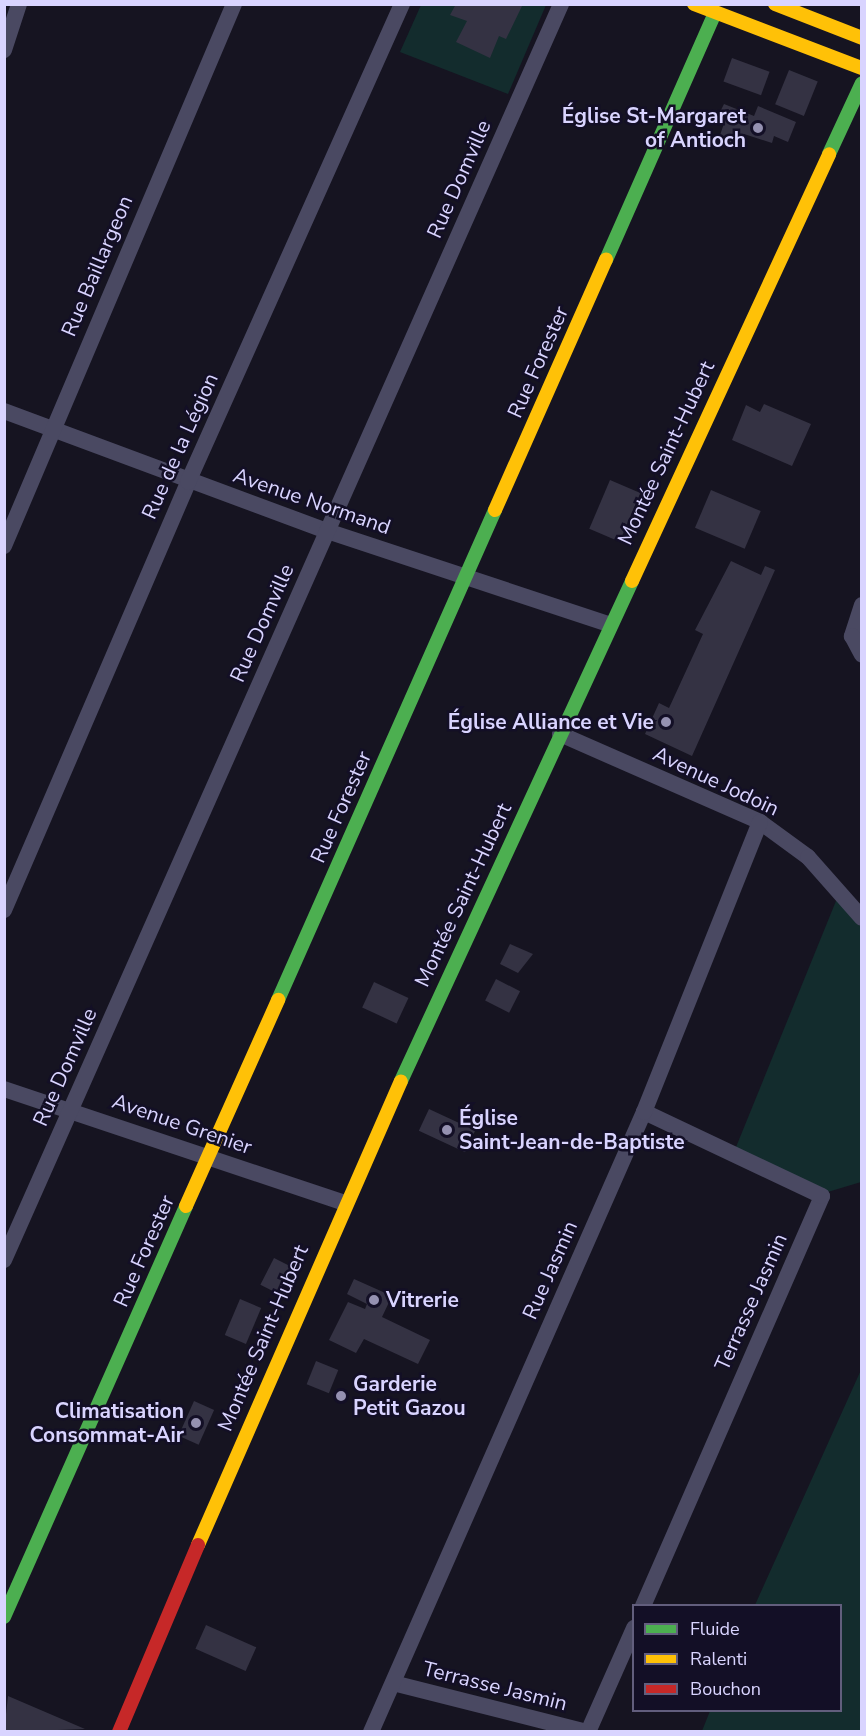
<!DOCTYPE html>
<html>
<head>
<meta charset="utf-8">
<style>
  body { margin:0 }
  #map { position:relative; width:866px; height:1736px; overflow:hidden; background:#161421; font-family:"Nunito Sans",sans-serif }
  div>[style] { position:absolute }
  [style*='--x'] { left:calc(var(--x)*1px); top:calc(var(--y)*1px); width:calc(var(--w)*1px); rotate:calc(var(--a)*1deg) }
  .green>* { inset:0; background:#132c2d }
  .building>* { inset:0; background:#343243; transform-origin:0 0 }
  .street>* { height:16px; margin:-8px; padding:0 8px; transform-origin:8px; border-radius:8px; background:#4a4962 }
  .fast>* { height:14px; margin:-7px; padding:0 7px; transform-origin:7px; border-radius:7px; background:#4caf50 }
  .slow>* { height:14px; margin:-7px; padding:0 7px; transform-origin:7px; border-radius:7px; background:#ffc107 }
  .jam>* { height:14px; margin:-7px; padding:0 7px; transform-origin:7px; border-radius:7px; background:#c62828 }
  .dots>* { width:16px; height:16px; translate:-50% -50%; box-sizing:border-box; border:3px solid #130f26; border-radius:50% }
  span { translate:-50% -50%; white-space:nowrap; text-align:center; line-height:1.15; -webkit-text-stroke:5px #130f26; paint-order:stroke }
  .poi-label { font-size:21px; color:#d9d4ff; font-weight:700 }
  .right { translate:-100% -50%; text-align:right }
  .left { translate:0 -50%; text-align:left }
  .street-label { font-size:21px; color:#d9d4ff }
  .frame { position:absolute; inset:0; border:6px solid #d9d4ff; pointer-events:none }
  .legend { position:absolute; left:632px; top:1604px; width:210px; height:108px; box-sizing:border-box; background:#130f26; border:2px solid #625e7d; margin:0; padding:8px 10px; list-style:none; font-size:18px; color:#d9d4ff }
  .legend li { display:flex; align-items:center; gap:12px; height:30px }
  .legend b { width:30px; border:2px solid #625e7d }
</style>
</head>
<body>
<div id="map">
  <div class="green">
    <div style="clip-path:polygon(421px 5px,546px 5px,508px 94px,400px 52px)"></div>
    <div style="clip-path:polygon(838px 896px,861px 923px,861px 1182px,821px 1194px,734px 1152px)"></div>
    <div style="clip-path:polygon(861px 1370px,861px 1731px,702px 1731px,710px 1711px,840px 1710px,840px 1606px,755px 1605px)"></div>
  </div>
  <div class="building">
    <div style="clip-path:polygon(456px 4px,523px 4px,506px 39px,499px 36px,490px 58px,456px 42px,467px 21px,450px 15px)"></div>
    <div style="left:732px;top:58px;width:40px;height:25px;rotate:20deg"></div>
    <div style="left:789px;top:70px;width:31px;height:37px;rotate:22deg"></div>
    <div style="clip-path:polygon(724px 104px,754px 116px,758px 106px,796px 122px,788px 142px,774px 136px,772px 143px,744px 134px,739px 146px,719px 138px,727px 115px,720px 112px)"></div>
    <div style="clip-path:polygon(764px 404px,811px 424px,792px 466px,732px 440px,746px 405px,760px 412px)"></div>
    <div style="left:610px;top:480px;width:33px;height:53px;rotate:23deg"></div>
    <div style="left:711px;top:490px;width:54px;height:41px;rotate:23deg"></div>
    <div style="clip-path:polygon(731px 561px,761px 575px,765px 566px,775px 570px,692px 756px,645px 734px,659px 703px,669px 708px,703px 634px,695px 630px)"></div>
    <div style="clip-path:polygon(510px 944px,533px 954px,518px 973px,500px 964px)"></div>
    <div style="left:496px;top:979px;width:27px;height:24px;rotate:27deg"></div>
    <div style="left:374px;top:982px;width:38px;height:28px;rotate:25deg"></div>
    <div style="left:429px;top:1109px;width:51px;height:24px;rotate:25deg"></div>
    <div style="left:274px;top:1258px;width:20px;height:30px;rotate:27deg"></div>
    <div style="clip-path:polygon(354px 1279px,392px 1296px,382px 1317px,430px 1340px,418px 1364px,364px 1339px,356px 1353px,329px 1340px,348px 1302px,365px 1309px,367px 1304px,347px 1294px)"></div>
    <div style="left:240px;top:1299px;width:23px;height:39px;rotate:23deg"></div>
    <div style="left:316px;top:1361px;width:24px;height:25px;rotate:22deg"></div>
    <div style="left:194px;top:1401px;width:22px;height:38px;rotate:24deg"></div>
    <div style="left:206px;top:1625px;width:55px;height:26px;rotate:24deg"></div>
    <div style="clip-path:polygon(8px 1696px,85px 1729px,4px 1732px)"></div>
  </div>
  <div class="street">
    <div style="--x:4;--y:50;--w:48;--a:-71.9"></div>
    <div style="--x:4;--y:411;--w:345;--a:20.4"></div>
    <div style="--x:327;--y:531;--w:297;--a:18.3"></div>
    <div style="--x:4;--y:546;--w:589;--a:-67.01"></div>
    <div style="--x:862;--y:605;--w:33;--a:108"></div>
    <div style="--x:852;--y:636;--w:21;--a:62"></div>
    <div style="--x:560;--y:734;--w:219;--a:23.7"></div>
    <div style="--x:760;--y:822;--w:59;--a:36.1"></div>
    <div style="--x:808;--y:857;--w:81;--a:48.5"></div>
    <div style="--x:4;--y:910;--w:466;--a:-66.7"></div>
    <div style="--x:188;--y:482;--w:524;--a:-65.88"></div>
    <div style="--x:4;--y:1089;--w:359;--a:18.5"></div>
    <div style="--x:4;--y:1260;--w:1374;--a:-66.08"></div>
    <div style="--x:643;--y:1606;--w:447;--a:-66.4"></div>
    <div style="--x:822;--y:1196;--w:197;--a:-154.7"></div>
    <div style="--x:393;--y:1683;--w:199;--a:14.2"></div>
    <div style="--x:371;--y:1732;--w:677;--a:-66.24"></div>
    <div style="--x:644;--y:1112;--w:312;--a:-68.2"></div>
    <div style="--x:588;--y:1732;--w:114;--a:-66.1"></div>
  </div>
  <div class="fast">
    <div style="--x:829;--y:154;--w:78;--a:-65.1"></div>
    <div style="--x:606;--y:260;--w:270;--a:-66.2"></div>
    <div style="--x:278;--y:1000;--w:536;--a:-66.11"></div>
    <div style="--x:401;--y:1081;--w:551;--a:-65.2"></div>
    <div style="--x:4;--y:1617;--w:449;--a:-66.1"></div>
  </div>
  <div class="slow">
    <div style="--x:694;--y:4;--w:180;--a:20.9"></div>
    <div style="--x:775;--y:4;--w:93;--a:21.3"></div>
    <div style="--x:495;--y:510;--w:274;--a:-66.1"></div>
    <div style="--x:632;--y:581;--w:470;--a:-65.2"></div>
    <div style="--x:186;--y:1206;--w:226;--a:-65.9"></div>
    <div style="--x:198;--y:1545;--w:506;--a:-66.37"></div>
  </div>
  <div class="jam">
    <div style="--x:119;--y:1732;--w:203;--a:-67.1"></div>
  </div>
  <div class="dots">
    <div style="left:758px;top:128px;background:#9591b1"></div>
    <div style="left:666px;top:722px;background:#9591b1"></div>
    <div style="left:447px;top:1130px;background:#9591b1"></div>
    <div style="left:374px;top:1300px;background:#9591b1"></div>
    <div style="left:341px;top:1396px;background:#9591b1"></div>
    <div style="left:196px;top:1423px;background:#9591b1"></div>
  </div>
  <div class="poi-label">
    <span class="right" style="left:746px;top:128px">Église St-Margaret<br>of Antioch</span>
    <span class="right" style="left:654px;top:722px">Église Alliance et Vie</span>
    <span class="left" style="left:459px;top:1130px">Église<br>Saint-Jean-de-Baptiste</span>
    <span class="left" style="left:386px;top:1300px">Vitrerie</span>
    <span class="left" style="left:353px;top:1396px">Garderie<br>Petit Gazou</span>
    <span class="right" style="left:184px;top:1423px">Climatisation<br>Consommat-Air</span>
  </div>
  <div class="street-label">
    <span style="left:459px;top:179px;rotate:-66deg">Rue Domville</span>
    <span style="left:97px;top:266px;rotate:-67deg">Rue Baillargeon</span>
    <span style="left:538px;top:362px;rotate:-66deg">Rue Forester</span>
    <span style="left:180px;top:446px;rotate:-66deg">Rue de la Légion</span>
    <span style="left:666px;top:453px;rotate:-65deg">Montée Saint-Hubert</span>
    <span style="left:312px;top:501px;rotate:19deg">Avenue Normand</span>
    <span style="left:262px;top:623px;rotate:-66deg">Rue Domville</span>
    <span style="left:716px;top:781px;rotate:25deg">Avenue Jodoin</span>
    <span style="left:341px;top:807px;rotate:-66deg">Rue Forester</span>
    <span style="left:463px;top:895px;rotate:-65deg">Montée Saint-Hubert</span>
    <span style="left:65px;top:1067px;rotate:-66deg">Rue Domville</span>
    <span style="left:182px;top:1124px;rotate:19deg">Avenue Grenier</span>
    <span style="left:144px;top:1251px;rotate:-66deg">Rue Forester</span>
    <span style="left:550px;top:1270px;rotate:-66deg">Rue Jasmin</span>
    <span style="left:751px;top:1302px;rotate:-66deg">Terrasse Jasmin</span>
    <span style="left:263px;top:1338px;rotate:-67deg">Montée Saint-Hubert</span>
    <span style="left:495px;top:1686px;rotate:14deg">Terrasse Jasmin</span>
  </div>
  <div class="frame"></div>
  <ul class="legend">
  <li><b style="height:8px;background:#4caf50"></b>Fluide</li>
  <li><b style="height:8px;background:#ffc107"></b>Ralenti</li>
  <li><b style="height:8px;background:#c62828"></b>Bouchon</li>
  </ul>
</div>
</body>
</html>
